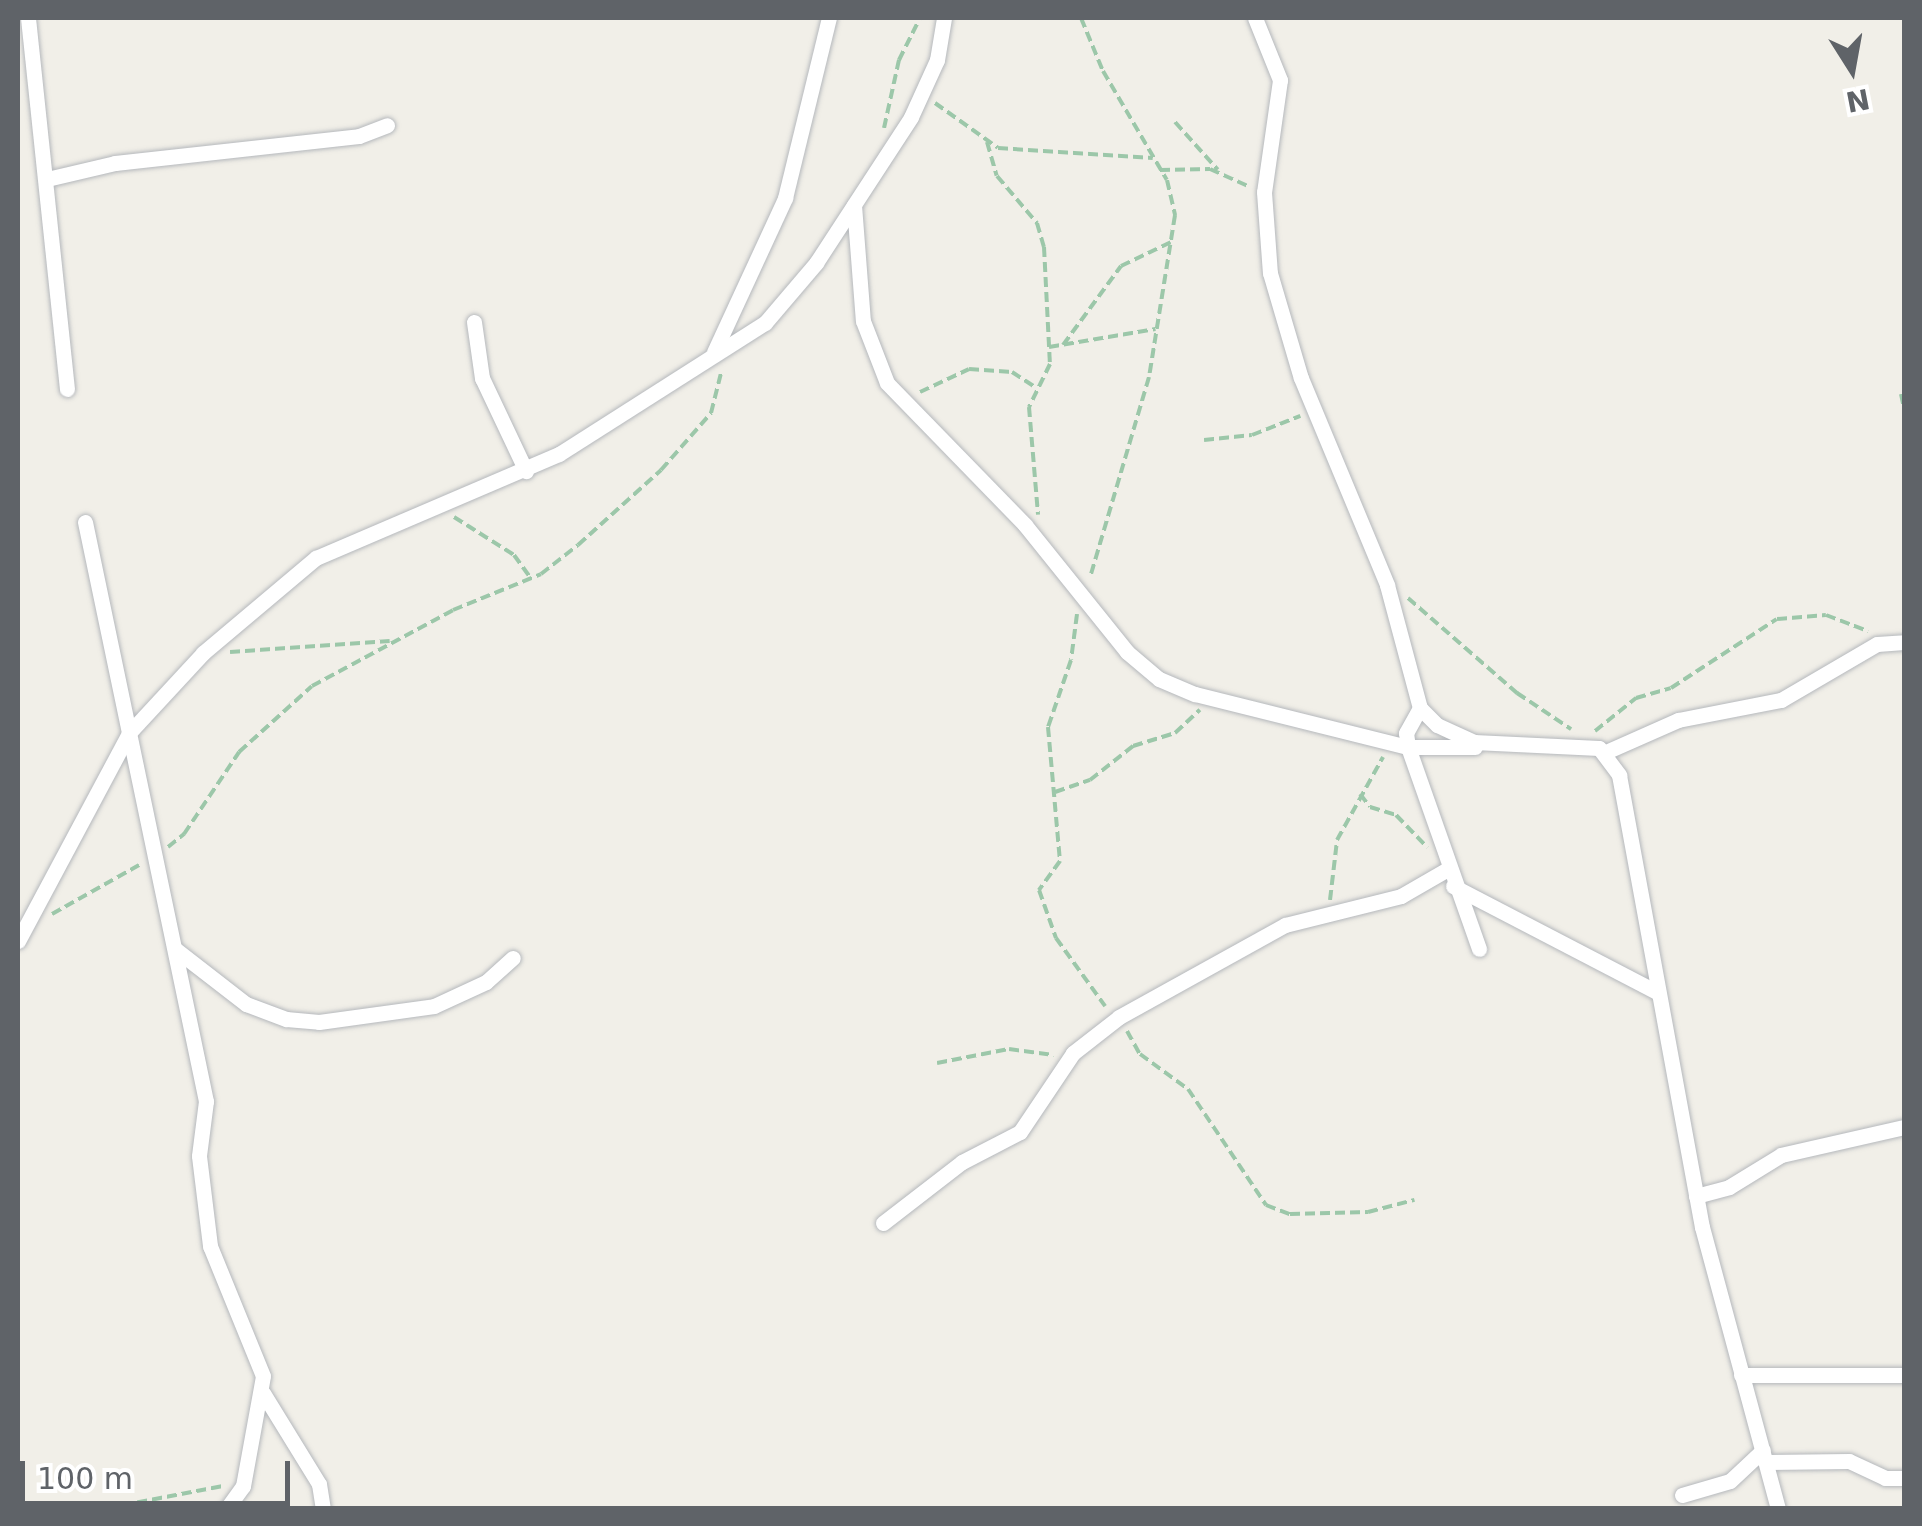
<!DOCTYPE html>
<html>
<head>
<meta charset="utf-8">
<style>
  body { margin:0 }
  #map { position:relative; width:1922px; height:1526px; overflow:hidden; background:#f1efe8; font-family:"DejaVu Sans",sans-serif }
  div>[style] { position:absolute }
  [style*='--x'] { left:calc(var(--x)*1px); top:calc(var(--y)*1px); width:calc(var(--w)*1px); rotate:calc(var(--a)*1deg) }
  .path>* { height:4px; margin-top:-2px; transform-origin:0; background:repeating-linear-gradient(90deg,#9cc7a9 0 10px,transparent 0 15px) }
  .roads { filter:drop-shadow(0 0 2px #b5b8bc) drop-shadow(0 0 2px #b5b8bc) }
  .street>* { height:15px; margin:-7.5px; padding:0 7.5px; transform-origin:7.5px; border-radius:7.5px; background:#fff }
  span { translate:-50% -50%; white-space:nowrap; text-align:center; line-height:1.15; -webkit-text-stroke:8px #fff; paint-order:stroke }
  .frame { position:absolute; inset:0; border:20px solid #5f6368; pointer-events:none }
  .north { position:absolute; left:1802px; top:20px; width:100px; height:100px; -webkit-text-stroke:8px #fff; paint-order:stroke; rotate:169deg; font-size:28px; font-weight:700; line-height:40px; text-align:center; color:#5f6368 }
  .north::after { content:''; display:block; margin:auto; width:35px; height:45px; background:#5f6368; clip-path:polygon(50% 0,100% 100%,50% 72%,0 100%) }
  .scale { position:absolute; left:20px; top:1461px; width:270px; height:45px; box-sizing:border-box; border:5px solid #5f6368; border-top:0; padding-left:12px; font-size:30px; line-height:35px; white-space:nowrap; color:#5f6368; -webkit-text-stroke:8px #fff; paint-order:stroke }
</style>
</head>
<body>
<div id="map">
  <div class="path">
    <div style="--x:1081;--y:18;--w:57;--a:67.5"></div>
    <div style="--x:1103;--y:71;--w:126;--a:59.6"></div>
    <div style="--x:1167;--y:180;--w:36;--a:77"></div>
    <div style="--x:1175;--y:215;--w:164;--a:99.1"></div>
    <div style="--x:1149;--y:377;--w:209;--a:106.4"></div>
    <div style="--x:935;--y:103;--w:77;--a:35.5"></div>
    <div style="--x:998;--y:148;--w:155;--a:3.7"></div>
    <div style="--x:1175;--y:122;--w:64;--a:48.1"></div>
    <div style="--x:884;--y:128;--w:70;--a:-77.6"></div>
    <div style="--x:899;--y:60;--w:47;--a:-63.4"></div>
    <div style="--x:987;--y:142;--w:35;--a:74"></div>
    <div style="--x:997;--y:176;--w:62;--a:49.6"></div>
    <div style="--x:1037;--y:223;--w:25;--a:74"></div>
    <div style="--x:1044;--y:247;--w:117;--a:87.1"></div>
    <div style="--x:1050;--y:364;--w:48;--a:116"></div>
    <div style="--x:1029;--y:407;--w:108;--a:85.2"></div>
    <div style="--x:1160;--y:170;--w:50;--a:-1.1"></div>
    <div style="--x:1210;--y:169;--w:44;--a:24.2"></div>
    <div style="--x:1063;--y:345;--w:98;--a:-53.7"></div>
    <div style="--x:1121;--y:266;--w:55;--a:-25.6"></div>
    <div style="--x:1049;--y:347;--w:108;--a:-9.6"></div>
    <div style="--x:920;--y:392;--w:54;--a:-25.1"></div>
    <div style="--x:969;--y:369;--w:43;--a:4"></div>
    <div style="--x:1012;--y:372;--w:27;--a:33"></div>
    <div style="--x:1901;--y:394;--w:14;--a:78"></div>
    <div style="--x:1204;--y:440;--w:48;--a:-5.9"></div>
    <div style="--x:1252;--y:435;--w:52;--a:-21.6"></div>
    <div style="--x:454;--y:517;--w:71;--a:32.3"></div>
    <div style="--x:514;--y:555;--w:29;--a:54"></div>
    <div style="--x:1408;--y:598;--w:145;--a:41.1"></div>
    <div style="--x:1517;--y:693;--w:65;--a:33.7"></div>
    <div style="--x:1077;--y:614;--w:46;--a:97.4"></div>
    <div style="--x:1071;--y:660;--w:71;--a:108.9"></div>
    <div style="--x:1048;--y:727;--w:135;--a:84.9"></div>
    <div style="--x:1060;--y:861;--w:36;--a:126"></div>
    <div style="--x:1039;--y:890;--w:51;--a:70.5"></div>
    <div style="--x:1056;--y:938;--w:84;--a:54.2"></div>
    <div style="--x:230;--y:652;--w:160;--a:-3.9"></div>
    <div style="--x:1595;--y:731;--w:53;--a:-38.8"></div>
    <div style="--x:1636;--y:698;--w:36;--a:-16"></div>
    <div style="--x:1671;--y:688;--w:126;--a:-33.1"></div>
    <div style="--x:1777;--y:619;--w:49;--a:-4.7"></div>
    <div style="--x:1826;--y:615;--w:45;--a:20.9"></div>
    <div style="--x:1055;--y:792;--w:37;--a:-19"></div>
    <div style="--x:1090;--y:780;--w:55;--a:-38.3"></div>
    <div style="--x:1133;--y:746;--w:44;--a:-17.2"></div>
    <div style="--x:1175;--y:733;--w:34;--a:-43"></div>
    <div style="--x:1360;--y:794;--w:16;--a:52"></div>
    <div style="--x:1370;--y:807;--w:27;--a:17"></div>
    <div style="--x:1396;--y:815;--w:45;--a:45.9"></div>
    <div style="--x:168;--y:847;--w:21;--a:-39"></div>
    <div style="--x:184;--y:834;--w:99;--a:-56.1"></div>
    <div style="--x:239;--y:752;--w:98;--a:-42.1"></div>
    <div style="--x:312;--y:686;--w:160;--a:-28.3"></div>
    <div style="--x:453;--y:610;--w:95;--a:-22.2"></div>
    <div style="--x:541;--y:574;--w:47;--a:-38.1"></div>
    <div style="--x:578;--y:545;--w:112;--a:-42.1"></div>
    <div style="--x:661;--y:470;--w:76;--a:-48.7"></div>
    <div style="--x:711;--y:413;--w:41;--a:-76"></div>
    <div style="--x:1330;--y:900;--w:60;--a:-83.3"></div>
    <div style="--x:1337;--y:840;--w:95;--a:-61"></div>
    <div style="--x:52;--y:914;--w:100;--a:-29.4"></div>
    <div style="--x:1127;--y:1031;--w:26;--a:61"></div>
    <div style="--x:1140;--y:1054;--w:59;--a:36.1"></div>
    <div style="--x:1188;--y:1089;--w:140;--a:56.1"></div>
    <div style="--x:1266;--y:1205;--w:26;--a:21"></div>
    <div style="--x:1290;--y:1214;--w:78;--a:-1.5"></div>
    <div style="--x:1368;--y:1212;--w:48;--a:-14.6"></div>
    <div style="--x:937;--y:1063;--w:73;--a:-11"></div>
    <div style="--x:1009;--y:1049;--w:45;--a:7.6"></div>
    <div style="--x:108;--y:1508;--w:117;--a:-10.8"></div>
  </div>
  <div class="roads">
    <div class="street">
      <div style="--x:28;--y:18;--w:373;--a:84"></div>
      <div style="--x:1255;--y:18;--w:67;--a:68"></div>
      <div style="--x:1280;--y:80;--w:113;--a:98.1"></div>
      <div style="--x:1264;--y:192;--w:81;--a:85.8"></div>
      <div style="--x:1270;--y:273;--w:109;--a:73.6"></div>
      <div style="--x:1301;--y:378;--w:224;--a:67.4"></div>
      <div style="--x:1387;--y:585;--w:127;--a:75"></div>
      <div style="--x:1420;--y:708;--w:24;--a:45"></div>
      <div style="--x:1437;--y:725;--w:41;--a:24.7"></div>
      <div style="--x:1474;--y:742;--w:125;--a:2.7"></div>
      <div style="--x:1599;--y:748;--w:34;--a:53"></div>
      <div style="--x:1619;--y:775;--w:460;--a:79.6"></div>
      <div style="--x:1702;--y:1227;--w:291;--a:74.9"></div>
      <div style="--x:47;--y:179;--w:70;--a:-13.2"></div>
      <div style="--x:115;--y:163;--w:245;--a:-6.3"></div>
      <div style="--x:359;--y:136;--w:30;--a:-21"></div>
      <div style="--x:854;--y:205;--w:116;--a:85.6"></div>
      <div style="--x:863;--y:321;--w:66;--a:68.8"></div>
      <div style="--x:887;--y:383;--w:198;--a:45.8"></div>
      <div style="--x:1025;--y:525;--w:163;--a:51.2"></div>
      <div style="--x:1127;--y:652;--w:42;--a:40.2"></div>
      <div style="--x:1159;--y:679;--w:39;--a:23"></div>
      <div style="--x:1195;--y:694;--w:219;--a:14"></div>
      <div style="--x:1408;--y:747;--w:14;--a:-98"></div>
      <div style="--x:1406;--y:733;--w:29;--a:-61"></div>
      <div style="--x:474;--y:322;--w:57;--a:81.9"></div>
      <div style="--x:482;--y:378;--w:103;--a:64.7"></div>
      <div style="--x:714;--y:352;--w:170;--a:-65.2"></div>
      <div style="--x:785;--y:198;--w:185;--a:-76.3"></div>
      <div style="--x:85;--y:522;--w:592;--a:78.2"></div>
      <div style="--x:206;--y:1101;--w:55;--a:97.3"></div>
      <div style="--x:199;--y:1156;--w:91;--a:83"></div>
      <div style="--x:210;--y:1246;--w:140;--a:67.8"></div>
      <div style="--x:263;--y:1376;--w:112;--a:100.3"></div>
      <div style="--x:243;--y:1486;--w:27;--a:126"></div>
      <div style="--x:1475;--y:747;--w:67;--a:180"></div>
      <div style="--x:1408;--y:747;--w:214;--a:70.6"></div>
      <div style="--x:1608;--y:751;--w:77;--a:-23.9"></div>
      <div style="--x:1678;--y:720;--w:105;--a:-11"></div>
      <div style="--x:1781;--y:700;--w:111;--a:-30.3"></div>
      <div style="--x:1877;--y:644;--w:27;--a:-4"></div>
      <div style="--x:1453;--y:886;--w:230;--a:27.5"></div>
      <div style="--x:18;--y:941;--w:236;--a:-61.9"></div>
      <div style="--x:129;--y:733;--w:109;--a:-47.2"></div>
      <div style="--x:203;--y:653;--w:148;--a:-40.1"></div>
      <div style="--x:316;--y:558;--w:264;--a:-23.2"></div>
      <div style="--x:559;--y:454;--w:244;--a:-32.5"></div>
      <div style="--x:765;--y:323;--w:79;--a:-49.6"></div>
      <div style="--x:816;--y:263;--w:174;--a:-56.9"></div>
      <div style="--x:911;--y:117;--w:63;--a:-65.5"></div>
      <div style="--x:937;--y:60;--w:43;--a:-80.5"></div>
      <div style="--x:175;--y:949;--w:90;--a:37.8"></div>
      <div style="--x:246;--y:1004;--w:43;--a:20.6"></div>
      <div style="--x:286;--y:1019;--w:33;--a:5"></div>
      <div style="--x:319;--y:1022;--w:116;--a:-7.9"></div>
      <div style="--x:434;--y:1006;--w:57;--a:-24.8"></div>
      <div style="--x:486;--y:982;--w:36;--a:-42"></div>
      <div style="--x:1696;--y:1196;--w:34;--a:-15"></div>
      <div style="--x:1729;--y:1187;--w:61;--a:-31.6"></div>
      <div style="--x:1781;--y:1155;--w:126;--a:-12.8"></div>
      <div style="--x:883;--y:1223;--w:100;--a:-37.7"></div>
      <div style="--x:962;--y:1162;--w:65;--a:-27.3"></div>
      <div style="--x:1020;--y:1132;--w:95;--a:-56.1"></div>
      <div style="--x:1073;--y:1053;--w:58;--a:-38"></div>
      <div style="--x:1119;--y:1017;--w:190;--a:-29"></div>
      <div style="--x:1285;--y:925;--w:120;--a:-14"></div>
      <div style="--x:1401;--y:896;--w:52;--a:-30"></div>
      <div style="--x:1741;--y:1375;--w:163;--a:0"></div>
      <div style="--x:263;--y:1393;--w:107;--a:58.4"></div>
      <div style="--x:319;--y:1484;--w:24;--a:81"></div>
      <div style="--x:1768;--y:1462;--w:81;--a:-0.7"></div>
      <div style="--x:1849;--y:1461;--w:40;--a:25"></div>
      <div style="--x:1885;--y:1478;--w:19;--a:0"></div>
      <div style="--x:1682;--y:1495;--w:50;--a:-16.3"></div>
      <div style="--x:1730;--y:1481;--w:45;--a:-43.2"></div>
    </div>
  </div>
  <div class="frame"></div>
  <div class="north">N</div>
  <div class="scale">100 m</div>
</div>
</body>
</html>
